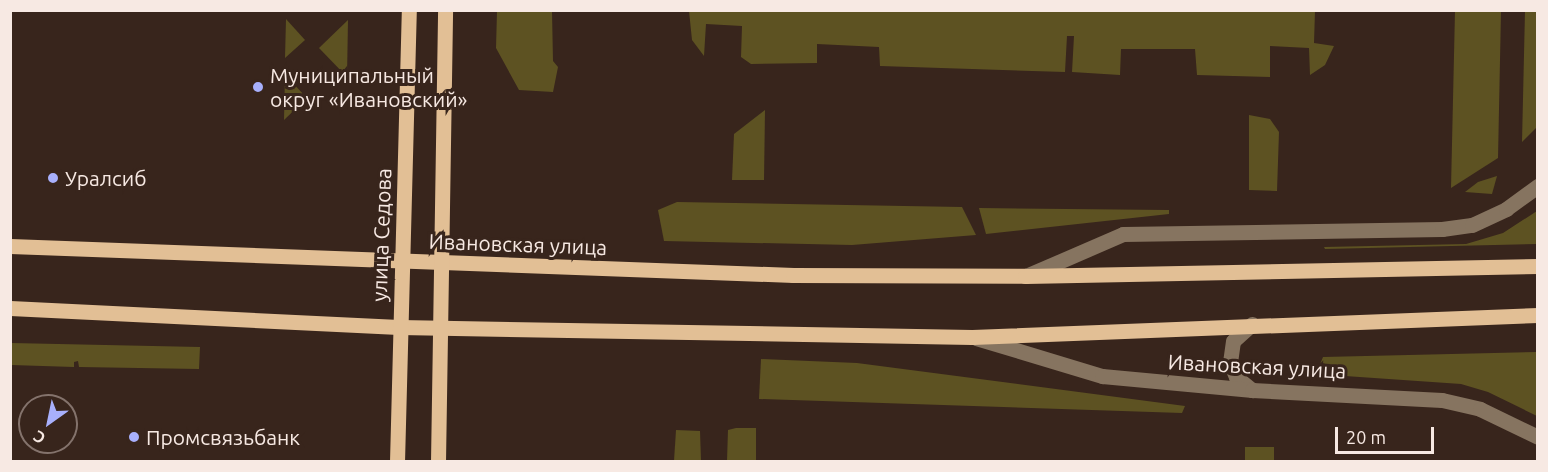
<!DOCTYPE html>
<html>
<head>
<meta charset="utf-8">
<style>
  body { margin:0 }
  #map { position:relative; width:1548px; height:472px; overflow:hidden; background:#38251c; font-family:Ubuntu,sans-serif }
  div>[style] { position:absolute }
  [style*='--x'] { left:calc(var(--x)*1px); top:calc(var(--y)*1px); width:calc(var(--w)*1px); rotate:calc(var(--a)*1deg) }
  .green>* { inset:0; background:#5d5222; transform-origin:0 0 }
  .minor>* { height:15px; margin:-7.5px; padding:0 7.5px; transform-origin:7.5px; border-radius:7.5px; background:#867460 }
  .major>* { height:15px; margin:-7.5px; padding:0 7.5px; transform-origin:7.5px; border-radius:7.5px; background:#e2bf95 }
  .dots>* { width:16px; height:16px; translate:-50% -50%; box-sizing:border-box; border:3px solid #38251c; border-radius:50% }
  span { translate:-50% -50%; white-space:nowrap; text-align:center; line-height:1.15; -webkit-text-stroke:6px #38251c; paint-order:stroke }
  .poi-label { font-size:21px; color:#f7e9e3 }
  .left { translate:0 -50%; text-align:left }
  .street-label { font-size:21px; color:#f7e9e3 }
  .frame { position:absolute; inset:0; border:12px solid #f7e9e3; pointer-events:none }
  .north { position:absolute; left:18px; top:394px; width:60px; height:60px; box-sizing:border-box; background:#38251c; border:2px solid #84736c; border-radius:50%; rotate:213deg; font-size:16px; font-weight:700; line-height:24px; text-align:center; color:#f7e9e3 }
  .north::after { content:''; display:block; margin:auto; width:21px; height:27px; background:#a8b0fc; clip-path:polygon(50% 0,100% 100%,50% 72%,0 100%) }
  .scale { position:absolute; left:1335px; top:427px; width:99px; height:27px; box-sizing:border-box; border:3px solid #f7e9e3; border-top:0; padding-left:8px; font-size:18px; line-height:21px; white-space:nowrap; color:#f7e9e3; -webkit-text-stroke:4px #38251c; paint-order:stroke }
</style>
</head>
<body>
<div id="map">
  <div class="green">
    <div style="clip-path:polygon(497px 11px,552px 11px,553px 61px,558px 67px,553px 92px,519px 90px,496px 48px)"></div>
    <div style="clip-path:polygon(689px 11px,1315px 11px,1314px 43px,1334px 46px,1325px 65px,1310px 75px,1309px 48px,1270px 46px,1270px 77px,1197px 75px,1195px 49px,1121px 49px,1120px 75px,1072px 72px,1074px 36px,1067px 36px,1065px 72px,880px 66px,879px 47px,817px 44px,817px 63px,751px 64px,741px 57px,742px 26px,706px 24px,704px 56px,692px 40px)"></div>
    <div style="clip-path:polygon(1455px 11px,1501px 11px,1498px 158px,1451px 188px)"></div>
    <div style="clip-path:polygon(1525px 11px,1537px 11px,1538px 126px,1522px 142px)"></div>
    <div style="clip-path:polygon(286px 19px,305px 40px,285px 58px)"></div>
    <div style="clip-path:polygon(348px 20px,347px 77px,319px 48px)"></div>
    <div style="clip-path:polygon(285px 75px,307px 98px,284px 120px)"></div>
    <div style="clip-path:polygon(765px 110px,764px 180px,732px 180px,734px 134px)"></div>
    <div style="clip-path:polygon(1249px 115px,1270px 119px,1279px 132px,1277px 191px,1249px 190px)"></div>
    <div style="clip-path:polygon(1497px 176px,1492px 194px,1465px 192px,1478px 182px)"></div>
    <div style="clip-path:polygon(677px 202px,962px 207px,976px 235px,852px 245px,664px 241px,658px 210px)"></div>
    <div style="clip-path:polygon(979px 208px,1169px 210px,1169px 214px,986px 234px)"></div>
    <div style="clip-path:polygon(1537px 211px,1537px 244px,1325px 249px,1324px 247px,1466px 244px,1503px 233px)"></div>
    <div style="clip-path:polygon(11px 343px,200px 347px,199px 369px,79px 367px,78px 361px,74px 362px,74px 367px,11px 365px)"></div>
    <div style="clip-path:polygon(1537px 352px,1537px 416px,1488px 392px,1461px 384px,1316px 374px,1323px 357px)"></div>
    <div style="clip-path:polygon(761px 359px,857px 363px,1185px 406px,1182px 413px,759px 399px)"></div>
    <div style="clip-path:polygon(736px 428px,756px 428px,756px 461px,727px 461px,728px 430px)"></div>
    <div style="clip-path:polygon(676px 430px,700px 431px,701px 461px,674px 461px)"></div>
    <div style="left:1245px;top:447px;width:29px;height:14px"></div>
  </div>
  <div class="minor">
    <div style="--x:1026;--y:276;--w:106;--a:-23.4"></div>
    <div style="--x:1123;--y:234;--w:319;--a:-0.9"></div>
    <div style="--x:1442;--y:229;--w:30;--a:-8"></div>
    <div style="--x:1472;--y:225;--w:38;--a:-25"></div>
    <div style="--x:1506;--y:209;--w:39;--a:-36"></div>
    <div style="--x:1252;--y:324;--w:25;--a:138"></div>
    <div style="--x:1233;--y:341;--w:21;--a:98"></div>
    <div style="--x:1230;--y:362;--w:16;--a:68"></div>
    <div style="--x:1236;--y:377;--w:21;--a:39"></div>
    <div style="--x:976;--y:338;--w:132;--a:16.8"></div>
    <div style="--x:1102;--y:376;--w:151;--a:5.3"></div>
    <div style="--x:1252;--y:390;--w:190;--a:3"></div>
    <div style="--x:1442;--y:400;--w:39;--a:13"></div>
    <div style="--x:1480;--y:409;--w:64;--a:25.8"></div>
  </div>
  <div class="major">
    <div style="--x:10;--y:246;--w:784;--a:2.12"></div>
    <div style="--x:793;--y:275;--w:232;--a:0.2"></div>
    <div style="--x:1025;--y:276;--w:513;--a:-1.12"></div>
    <div style="--x:10;--y:308;--w:389;--a:2.8"></div>
    <div style="--x:399;--y:327;--w:573;--a:1"></div>
    <div style="--x:972;--y:337;--w:566;--a:-2.23"></div>
    <div style="--x:397;--y:462;--w:452;--a:-88.5"></div>
    <div style="--x:438;--y:462;--w:452;--a:-89.1"></div>
  </div>
  <div class="dots">
    <div style="left:258px;top:87px;background:#a8b0fc"></div>
    <div style="left:53px;top:178px;background:#a8b0fc"></div>
    <div style="left:134px;top:437px;background:#a8b0fc"></div>
  </div>
  <div class="poi-label">
    <span class="left" style="left:270px;top:87px">Муниципальный<br>округ «Ивановский»</span>
    <span class="left" style="left:65px;top:178px">Уралсиб</span>
    <span class="left" style="left:146px;top:437px">Промсвязьбанк</span>
  </div>
  <div class="street-label">
    <span style="left:381px;top:235px;rotate:-88deg">улица Седова</span>
    <span style="left:518px;top:244px;rotate:2deg">Ивановская улица</span>
    <span style="left:1257px;top:366px;rotate:3deg">Ивановская улица</span>
  </div>
  <div class="frame"></div>
  <div class="north">С</div>
  <div class="scale">20 m</div>
</div>
</body>
</html>
